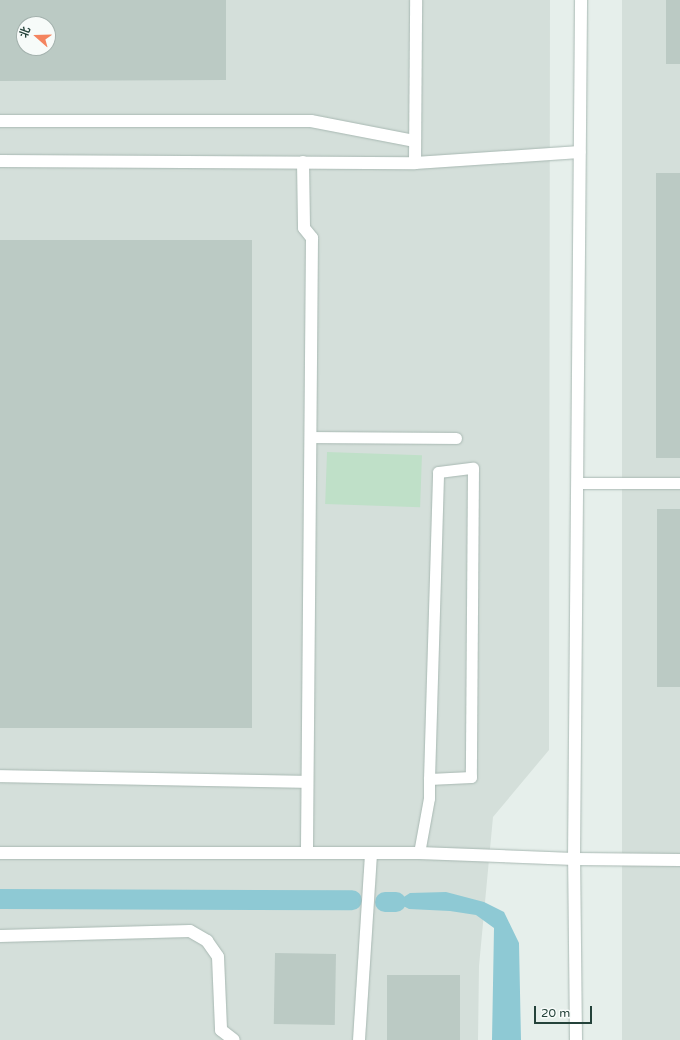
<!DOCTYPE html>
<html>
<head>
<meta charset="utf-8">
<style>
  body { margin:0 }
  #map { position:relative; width:680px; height:1040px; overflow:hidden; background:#e6efeb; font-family:"Varela Round","Noto Sans SC",sans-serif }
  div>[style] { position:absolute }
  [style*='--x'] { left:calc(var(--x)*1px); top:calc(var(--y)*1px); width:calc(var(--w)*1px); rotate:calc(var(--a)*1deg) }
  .built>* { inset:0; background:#d4dfda; transform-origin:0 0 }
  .green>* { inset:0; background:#bfe0c8; transform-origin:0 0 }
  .water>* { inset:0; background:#8ec9d4 }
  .canal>* { height:20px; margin:-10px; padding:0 10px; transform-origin:10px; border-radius:10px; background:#8ec9d4 }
  .building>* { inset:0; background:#bbcac4; transform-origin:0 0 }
  .roads { filter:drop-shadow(0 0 1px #a8b8b2) drop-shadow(0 0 1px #a8b8b2) }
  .lane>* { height:11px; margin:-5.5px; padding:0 5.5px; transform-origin:5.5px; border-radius:5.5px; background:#fff }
  .street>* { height:12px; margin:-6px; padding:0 6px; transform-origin:6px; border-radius:6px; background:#fff }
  span { translate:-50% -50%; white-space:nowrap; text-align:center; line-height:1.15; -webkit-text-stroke:4px #f7fbf9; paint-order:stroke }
  .north { position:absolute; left:16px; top:16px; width:40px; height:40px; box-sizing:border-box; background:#f7fbf9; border:1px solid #a3b1ad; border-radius:50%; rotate:290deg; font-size:11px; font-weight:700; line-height:16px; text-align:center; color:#24423a }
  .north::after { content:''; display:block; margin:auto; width:14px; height:18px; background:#f4845f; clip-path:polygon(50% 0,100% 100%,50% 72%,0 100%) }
  .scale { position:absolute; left:534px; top:1006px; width:58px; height:18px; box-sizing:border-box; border:2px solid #24423a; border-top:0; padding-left:5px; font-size:12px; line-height:14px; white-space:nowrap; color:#24423a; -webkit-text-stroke:3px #f7fbf9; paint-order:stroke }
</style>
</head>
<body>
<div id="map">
  <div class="built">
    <div style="clip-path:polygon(evenodd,0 0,550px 0,549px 750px,493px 817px,479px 966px,478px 1040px,0 1040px,0 0,24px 24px,48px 24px,48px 48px,24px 48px,24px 24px)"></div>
    <div style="left:622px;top:0;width:58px;height:1040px"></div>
  </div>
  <div class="green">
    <div style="left:327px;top:452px;width:95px;height:52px;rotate:2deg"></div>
  </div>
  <div class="water">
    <div style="clip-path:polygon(446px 892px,484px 902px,504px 912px,519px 943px,521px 1040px,492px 1040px,494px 928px,476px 915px,450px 911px,409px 909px,396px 902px,410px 893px)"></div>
  </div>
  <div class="canal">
    <div style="--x:0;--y:899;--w:352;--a:0.2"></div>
    <div style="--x:385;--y:902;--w:11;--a:0"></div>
  </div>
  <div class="building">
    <div style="clip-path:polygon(evenodd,0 0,226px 0,226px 80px,0 81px,0 0,24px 24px,48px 24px,48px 48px,24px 48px,24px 24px)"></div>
    <div style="left:666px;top:0;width:14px;height:64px"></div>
    <div style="left:656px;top:173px;width:24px;height:285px"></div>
    <div style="left:0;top:240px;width:252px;height:488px"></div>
    <div style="left:657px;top:509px;width:23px;height:178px"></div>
    <div style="left:275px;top:953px;width:61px;height:71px;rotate:1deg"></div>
    <div style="left:387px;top:975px;width:73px;height:65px"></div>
  </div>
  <div class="roads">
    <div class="lane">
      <div style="--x:310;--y:437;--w:146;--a:0.4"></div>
      <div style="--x:577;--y:483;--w:103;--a:0"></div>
      <div style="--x:419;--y:853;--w:56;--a:-79.7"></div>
      <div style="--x:429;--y:798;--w:19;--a:-90"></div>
      <div style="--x:429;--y:779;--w:307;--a:-88.3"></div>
      <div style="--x:438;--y:472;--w:35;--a:-7"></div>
      <div style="--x:473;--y:468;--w:309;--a:90.4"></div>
      <div style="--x:471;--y:777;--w:42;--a:177.3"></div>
    </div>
    <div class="street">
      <div style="--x:0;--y:121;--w:311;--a:0"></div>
      <div style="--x:311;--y:121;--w:106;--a:10.9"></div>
      <div style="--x:0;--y:161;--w:415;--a:0.3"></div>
      <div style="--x:415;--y:163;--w:165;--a:-3.8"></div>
      <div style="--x:303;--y:162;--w:66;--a:89.1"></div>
      <div style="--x:304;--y:228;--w:13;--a:51"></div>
      <div style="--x:312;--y:238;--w:615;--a:90.47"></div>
      <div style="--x:415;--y:163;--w:163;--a:-89.6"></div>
      <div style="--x:0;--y:776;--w:307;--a:1.1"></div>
      <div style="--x:0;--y:853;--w:419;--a:0"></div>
      <div style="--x:419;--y:853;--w:155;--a:2.2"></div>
      <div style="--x:574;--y:859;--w:106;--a:0.5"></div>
      <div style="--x:0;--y:936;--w:190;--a:-1.5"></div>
      <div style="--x:190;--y:931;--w:20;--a:30"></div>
      <div style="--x:207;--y:941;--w:19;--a:55"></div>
      <div style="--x:218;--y:957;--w:73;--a:87.6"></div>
      <div style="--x:221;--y:1030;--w:16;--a:38"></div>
      <div style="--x:359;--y:1040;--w:187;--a:-86.3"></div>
      <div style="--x:576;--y:1040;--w:181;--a:-90.6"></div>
      <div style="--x:574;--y:859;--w:859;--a:-89.53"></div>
    </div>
  </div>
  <div class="north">北</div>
  <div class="scale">20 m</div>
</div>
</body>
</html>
